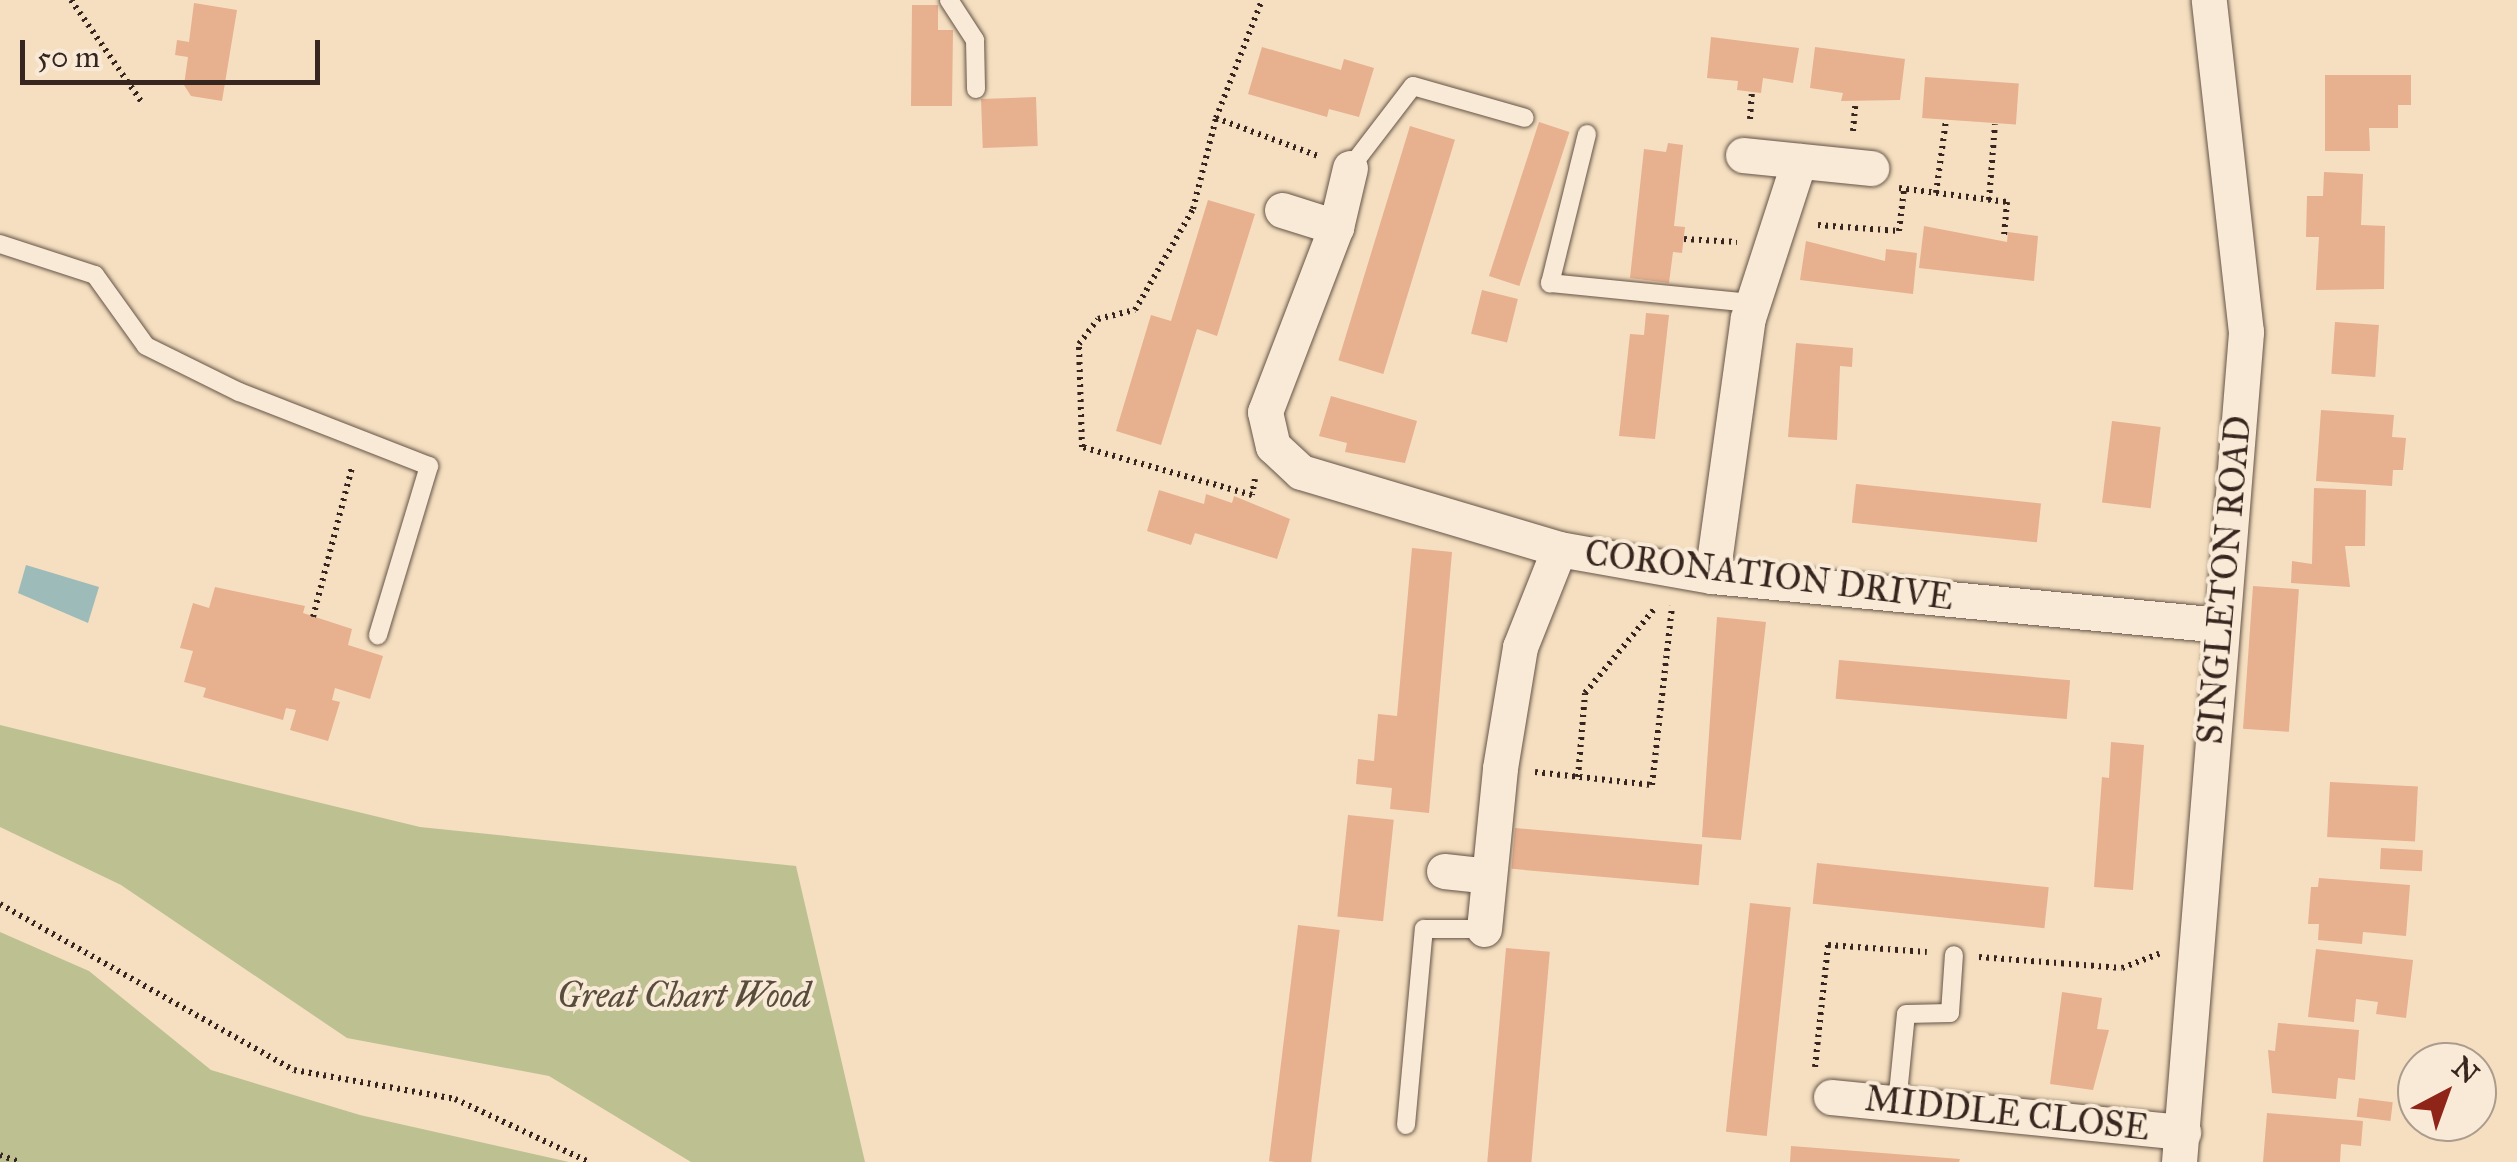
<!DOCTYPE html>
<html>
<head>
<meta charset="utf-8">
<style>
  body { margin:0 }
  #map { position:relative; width:2517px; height:1162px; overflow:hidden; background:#f5dfc0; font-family:"IM FELL Great Primer",serif }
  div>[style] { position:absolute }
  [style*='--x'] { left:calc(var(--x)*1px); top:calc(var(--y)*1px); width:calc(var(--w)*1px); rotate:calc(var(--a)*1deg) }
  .green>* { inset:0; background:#bdc191 }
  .water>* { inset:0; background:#9dbbb9 }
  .building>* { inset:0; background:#e7b08f; transform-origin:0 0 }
  .path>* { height:6px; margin-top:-3px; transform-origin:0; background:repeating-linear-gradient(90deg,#37261f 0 2.5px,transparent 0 7.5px) }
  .roads { filter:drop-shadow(0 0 2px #665447) drop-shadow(0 0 2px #665447) }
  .service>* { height:18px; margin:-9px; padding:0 9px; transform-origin:9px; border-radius:9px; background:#f8ead6 }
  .minor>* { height:35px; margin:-17.5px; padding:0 17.5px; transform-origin:17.5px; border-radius:17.5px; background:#f8ead6 }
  span { translate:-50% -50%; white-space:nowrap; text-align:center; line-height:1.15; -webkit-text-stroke:8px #f8ead6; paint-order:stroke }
  .street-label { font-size:35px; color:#37261f }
  .park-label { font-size:35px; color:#584d3c; font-style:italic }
  .north { position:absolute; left:2397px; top:1042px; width:100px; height:100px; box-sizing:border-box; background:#f8ead6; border:2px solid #ab9c8d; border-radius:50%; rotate:41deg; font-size:28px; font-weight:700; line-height:40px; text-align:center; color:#37261f }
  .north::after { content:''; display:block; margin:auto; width:35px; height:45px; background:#8f2418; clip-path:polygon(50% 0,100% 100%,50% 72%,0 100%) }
  .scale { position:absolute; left:20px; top:40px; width:300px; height:45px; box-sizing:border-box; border:5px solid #37261f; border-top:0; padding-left:12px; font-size:30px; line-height:35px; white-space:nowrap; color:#37261f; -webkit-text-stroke:8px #f8ead6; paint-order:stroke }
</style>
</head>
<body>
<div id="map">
  <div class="green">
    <div style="clip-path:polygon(0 725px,420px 827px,796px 866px,865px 1162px,691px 1162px,549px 1076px,347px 1038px,121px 885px,0 827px)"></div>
    <div style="clip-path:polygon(0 932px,89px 971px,211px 1070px,360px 1115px,569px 1162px,0 1162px)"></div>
  </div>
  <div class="water">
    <div style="clip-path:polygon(26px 565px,99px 587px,88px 623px,18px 593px)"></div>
  </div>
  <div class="building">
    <div style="clip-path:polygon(194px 3px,237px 10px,222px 101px,191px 96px,184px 85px,188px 57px,175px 55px,177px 40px,189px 42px)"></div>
    <div style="clip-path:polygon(912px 5px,938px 5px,938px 30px,953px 30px,952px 106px,911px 106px)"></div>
    <div style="clip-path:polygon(1711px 37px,1799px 48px,1793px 83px,1763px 78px,1761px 93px,1737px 90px,1738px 81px,1707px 78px)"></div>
    <div style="clip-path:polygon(1262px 47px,1341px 70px,1344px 59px,1374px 68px,1359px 117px,1329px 109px,1327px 117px,1248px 94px)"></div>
    <div style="clip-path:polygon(1815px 47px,1905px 59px,1900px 100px,1841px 101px,1843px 93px,1810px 88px)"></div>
    <div style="clip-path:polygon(2325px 75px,2411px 75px,2411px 105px,2398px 105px,2398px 128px,2369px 128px,2370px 151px,2325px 151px)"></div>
    <div style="left:1925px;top:77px;width:94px;height:41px;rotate:4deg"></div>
    <div style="left:1036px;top:97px;width:49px;height:55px;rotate:88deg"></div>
    <div style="left:1539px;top:122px;width:32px;height:162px;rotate:18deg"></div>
    <div style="left:1410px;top:126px;width:47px;height:245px;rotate:17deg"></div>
    <div style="clip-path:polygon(1668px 143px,1683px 145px,1674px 226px,1685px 227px,1682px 253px,1673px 252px,1669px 283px,1630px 278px,1644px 149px,1666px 152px)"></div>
    <div style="clip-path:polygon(2324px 172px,2363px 174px,2361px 225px,2385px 226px,2384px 289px,2316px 290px,2319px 237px,2306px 237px,2307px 196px,2323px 196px)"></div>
    <div style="clip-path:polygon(1208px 200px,1255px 214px,1217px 336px,1197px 329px,1161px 445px,1116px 431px,1151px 315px,1171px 321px)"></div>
    <div style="clip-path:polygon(1924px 226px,2007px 242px,2008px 232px,2038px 236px,2034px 281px,1919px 268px)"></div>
    <div style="clip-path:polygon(1806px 241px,1885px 261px,1886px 249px,1917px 253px,1913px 294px,1800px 280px)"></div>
    <div style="left:1482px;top:290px;width:37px;height:45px;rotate:14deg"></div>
    <div style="clip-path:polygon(1646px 313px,1669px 315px,1655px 439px,1619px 436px,1630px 334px,1644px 335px)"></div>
    <div style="left:2335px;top:322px;width:44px;height:52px;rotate:4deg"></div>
    <div style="clip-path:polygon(1796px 343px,1853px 348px,1852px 367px,1840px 366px,1837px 440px,1788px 437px)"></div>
    <div style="clip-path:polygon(1331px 396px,1417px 421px,1405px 463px,1345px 452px,1347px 443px,1319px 436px)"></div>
    <div style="clip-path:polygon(2321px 410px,2394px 415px,2392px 437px,2406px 438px,2403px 470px,2393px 470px,2392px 486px,2316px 481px)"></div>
    <div style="left:2112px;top:421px;width:49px;height:82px;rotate:7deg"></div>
    <div style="left:1856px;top:484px;width:186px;height:39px;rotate:6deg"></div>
    <div style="clip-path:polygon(2314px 488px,2366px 490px,2365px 546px,2345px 546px,2350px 587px,2291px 583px,2292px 561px,2312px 564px)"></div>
    <div style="clip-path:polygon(1159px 490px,1204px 504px,1206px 494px,1232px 503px,1234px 496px,1290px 519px,1277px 559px,1195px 533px,1191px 545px,1147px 531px)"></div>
    <div style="clip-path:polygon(1412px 548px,1452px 552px,1429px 813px,1390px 809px,1392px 788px,1356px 784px,1358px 759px,1374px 761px,1378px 714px,1397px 716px)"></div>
    <div style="left:2253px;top:586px;width:46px;height:143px;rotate:4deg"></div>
    <div style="clip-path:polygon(215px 587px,305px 606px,303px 613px,352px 629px,348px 645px,383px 656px,370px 699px,335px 688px,332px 700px,340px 702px,328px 741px,290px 730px,296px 710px,286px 708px,283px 720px,203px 697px,206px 688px,184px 682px,193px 651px,180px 648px,193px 603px,209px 608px)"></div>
    <div style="clip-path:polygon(1717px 617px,1766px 622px,1741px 840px,1702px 837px)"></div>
    <div style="left:1839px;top:660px;width:232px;height:39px;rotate:5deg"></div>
    <div style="clip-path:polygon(2111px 742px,2144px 745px,2133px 890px,2094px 887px,2102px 777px,2109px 778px)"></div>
    <div style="left:2330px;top:782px;width:88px;height:55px;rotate:3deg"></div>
    <div style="left:1348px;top:815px;width:46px;height:102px;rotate:6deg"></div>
    <div style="left:1515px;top:828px;width:188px;height:41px;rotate:5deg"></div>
    <div style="left:2381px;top:848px;width:42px;height:21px;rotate:3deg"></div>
    <div style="left:1817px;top:863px;width:233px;height:41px;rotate:6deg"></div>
    <div style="clip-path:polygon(2319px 878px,2410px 885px,2406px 936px,2363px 932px,2362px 944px,2318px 940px,2319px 924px,2308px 924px,2311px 887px,2318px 887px)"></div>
    <div style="left:1750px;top:903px;width:41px;height:230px;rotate:6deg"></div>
    <div style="left:1298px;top:925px;width:42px;height:238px;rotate:7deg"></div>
    <div style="left:1506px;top:948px;width:44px;height:215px;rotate:5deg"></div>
    <div style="clip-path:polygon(2316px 949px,2413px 960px,2406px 1018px,2376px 1014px,2378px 1002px,2356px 999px,2354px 1022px,2308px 1017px)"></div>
    <div style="clip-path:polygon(2062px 992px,2102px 998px,2097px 1029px,2109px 1030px,2093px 1090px,2050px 1084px)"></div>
    <div style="clip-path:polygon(2278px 1023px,2359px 1030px,2355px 1080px,2338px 1078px,2336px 1099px,2272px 1093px,2268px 1050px,2275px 1051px)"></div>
    <div style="left:2359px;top:1098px;width:34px;height:19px;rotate:7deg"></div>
    <div style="clip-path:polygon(2267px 1113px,2363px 1121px,2361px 1146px,2341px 1144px,2340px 1162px,2263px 1162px)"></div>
    <div style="clip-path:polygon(1791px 1146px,1960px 1159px,1959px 1162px,1790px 1162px)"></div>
  </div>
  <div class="path">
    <div style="--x:71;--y:0;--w:123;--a:55.3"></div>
    <div style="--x:1216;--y:118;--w:109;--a:20.4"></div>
    <div style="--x:1750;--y:119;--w:27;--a:-86"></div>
    <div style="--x:1853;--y:131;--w:25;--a:-85"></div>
    <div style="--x:1899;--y:188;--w:109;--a:7.4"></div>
    <div style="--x:2007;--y:202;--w:36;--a:95"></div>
    <div style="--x:1936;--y:193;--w:74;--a:-82.2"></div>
    <div style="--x:1989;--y:200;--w:76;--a:-85.5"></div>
    <div style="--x:1818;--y:225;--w:81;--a:4.2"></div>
    <div style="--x:1899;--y:231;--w:42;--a:-83.2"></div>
    <div style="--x:1684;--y:239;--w:53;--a:3.2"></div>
    <div style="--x:1255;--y:479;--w:16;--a:101"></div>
    <div style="--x:1252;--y:495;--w:177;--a:-164.2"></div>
    <div style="--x:1082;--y:447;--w:103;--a:-91.7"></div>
    <div style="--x:1079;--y:344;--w:31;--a:-53"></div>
    <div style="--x:1098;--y:319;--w:38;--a:-14"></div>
    <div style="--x:1135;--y:310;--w:116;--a:-60.1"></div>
    <div style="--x:1193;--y:209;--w:94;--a:-75.8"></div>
    <div style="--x:1216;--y:118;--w:127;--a:-68.7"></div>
    <div style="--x:313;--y:617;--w:155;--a:-75.4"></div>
    <div style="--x:1535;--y:772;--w:118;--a:6.3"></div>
    <div style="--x:1652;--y:785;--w:180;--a:-83.6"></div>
    <div style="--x:1578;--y:777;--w:84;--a:-85.2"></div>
    <div style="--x:1585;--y:693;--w:112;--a:-50.5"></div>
    <div style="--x:0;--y:904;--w:338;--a:29.5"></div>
    <div style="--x:294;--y:1070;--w:164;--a:10.2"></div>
    <div style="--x:455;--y:1099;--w:148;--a:25.2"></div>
    <div style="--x:1979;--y:957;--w:143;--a:4.4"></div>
    <div style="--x:2122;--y:968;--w:40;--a:-21"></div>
    <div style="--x:1815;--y:1067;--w:123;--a:-83.9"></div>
    <div style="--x:1828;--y:945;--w:99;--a:4"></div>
    <div style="--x:0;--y:1155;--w:20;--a:20"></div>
  </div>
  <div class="roads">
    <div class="service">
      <div style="--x:949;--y:0;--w:48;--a:57"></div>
      <div style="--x:975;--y:40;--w:49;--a:88.8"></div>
      <div style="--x:1587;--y:134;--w:154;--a:103.9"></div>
      <div style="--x:1550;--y:283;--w:203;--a:5.7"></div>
      <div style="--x:1350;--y:168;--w:103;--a:-52.5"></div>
      <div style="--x:1413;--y:86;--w:116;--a:15.9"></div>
      <div style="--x:0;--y:244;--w:100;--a:18.1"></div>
      <div style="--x:95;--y:275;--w:87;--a:54.3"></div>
      <div style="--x:146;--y:346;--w:104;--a:26.3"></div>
      <div style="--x:239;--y:392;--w:204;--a:21.3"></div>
      <div style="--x:429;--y:466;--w:177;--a:106.8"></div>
      <div style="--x:1897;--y:1104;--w:90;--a:-84.3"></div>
      <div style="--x:1906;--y:1014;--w:44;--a:-1.3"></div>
      <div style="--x:1950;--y:1013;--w:58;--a:-86.1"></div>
      <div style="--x:1406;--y:1125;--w:197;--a:-84.8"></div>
      <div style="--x:1424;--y:929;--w:60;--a:0"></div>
    </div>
    <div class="minor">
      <div style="--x:1743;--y:155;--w:129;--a:5.8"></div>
      <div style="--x:1350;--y:168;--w:61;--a:103.3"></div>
      <div style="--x:1336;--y:227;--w:198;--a:111"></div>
      <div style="--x:1265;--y:412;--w:35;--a:77"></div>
      <div style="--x:1273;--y:446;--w:38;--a:43"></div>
      <div style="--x:1301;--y:472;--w:269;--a:16.6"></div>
      <div style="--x:1559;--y:549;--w:155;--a:10"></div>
      <div style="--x:1712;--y:576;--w:511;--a:5.5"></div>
      <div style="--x:1282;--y:210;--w:57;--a:17.5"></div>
      <div style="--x:1712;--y:576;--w:260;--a:-82.1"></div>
      <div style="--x:1748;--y:318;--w:165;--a:-72"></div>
      <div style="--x:1444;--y:871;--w:45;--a:6.3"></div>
      <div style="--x:1484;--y:929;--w:162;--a:-84.3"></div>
      <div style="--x:1500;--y:768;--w:123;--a:-80.6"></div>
      <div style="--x:1520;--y:647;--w:105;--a:-68.3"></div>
      <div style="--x:1831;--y:1097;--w:354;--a:5.7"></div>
      <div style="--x:2179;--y:1162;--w:833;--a:-85.38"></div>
      <div style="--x:2246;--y:332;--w:334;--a:-96.4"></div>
    </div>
  </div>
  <div class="street-label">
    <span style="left:1769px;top:576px;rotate:7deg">CORONATION DRIVE</span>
    <span style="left:2225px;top:580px;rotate:-85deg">SINGLETON ROAD</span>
    <span style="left:2007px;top:1114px;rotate:6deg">MIDDLE CLOSE</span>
  </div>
  <div class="park-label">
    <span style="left:684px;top:996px">Great Chart Wood</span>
  </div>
  <div class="north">N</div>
  <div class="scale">50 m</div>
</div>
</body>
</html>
